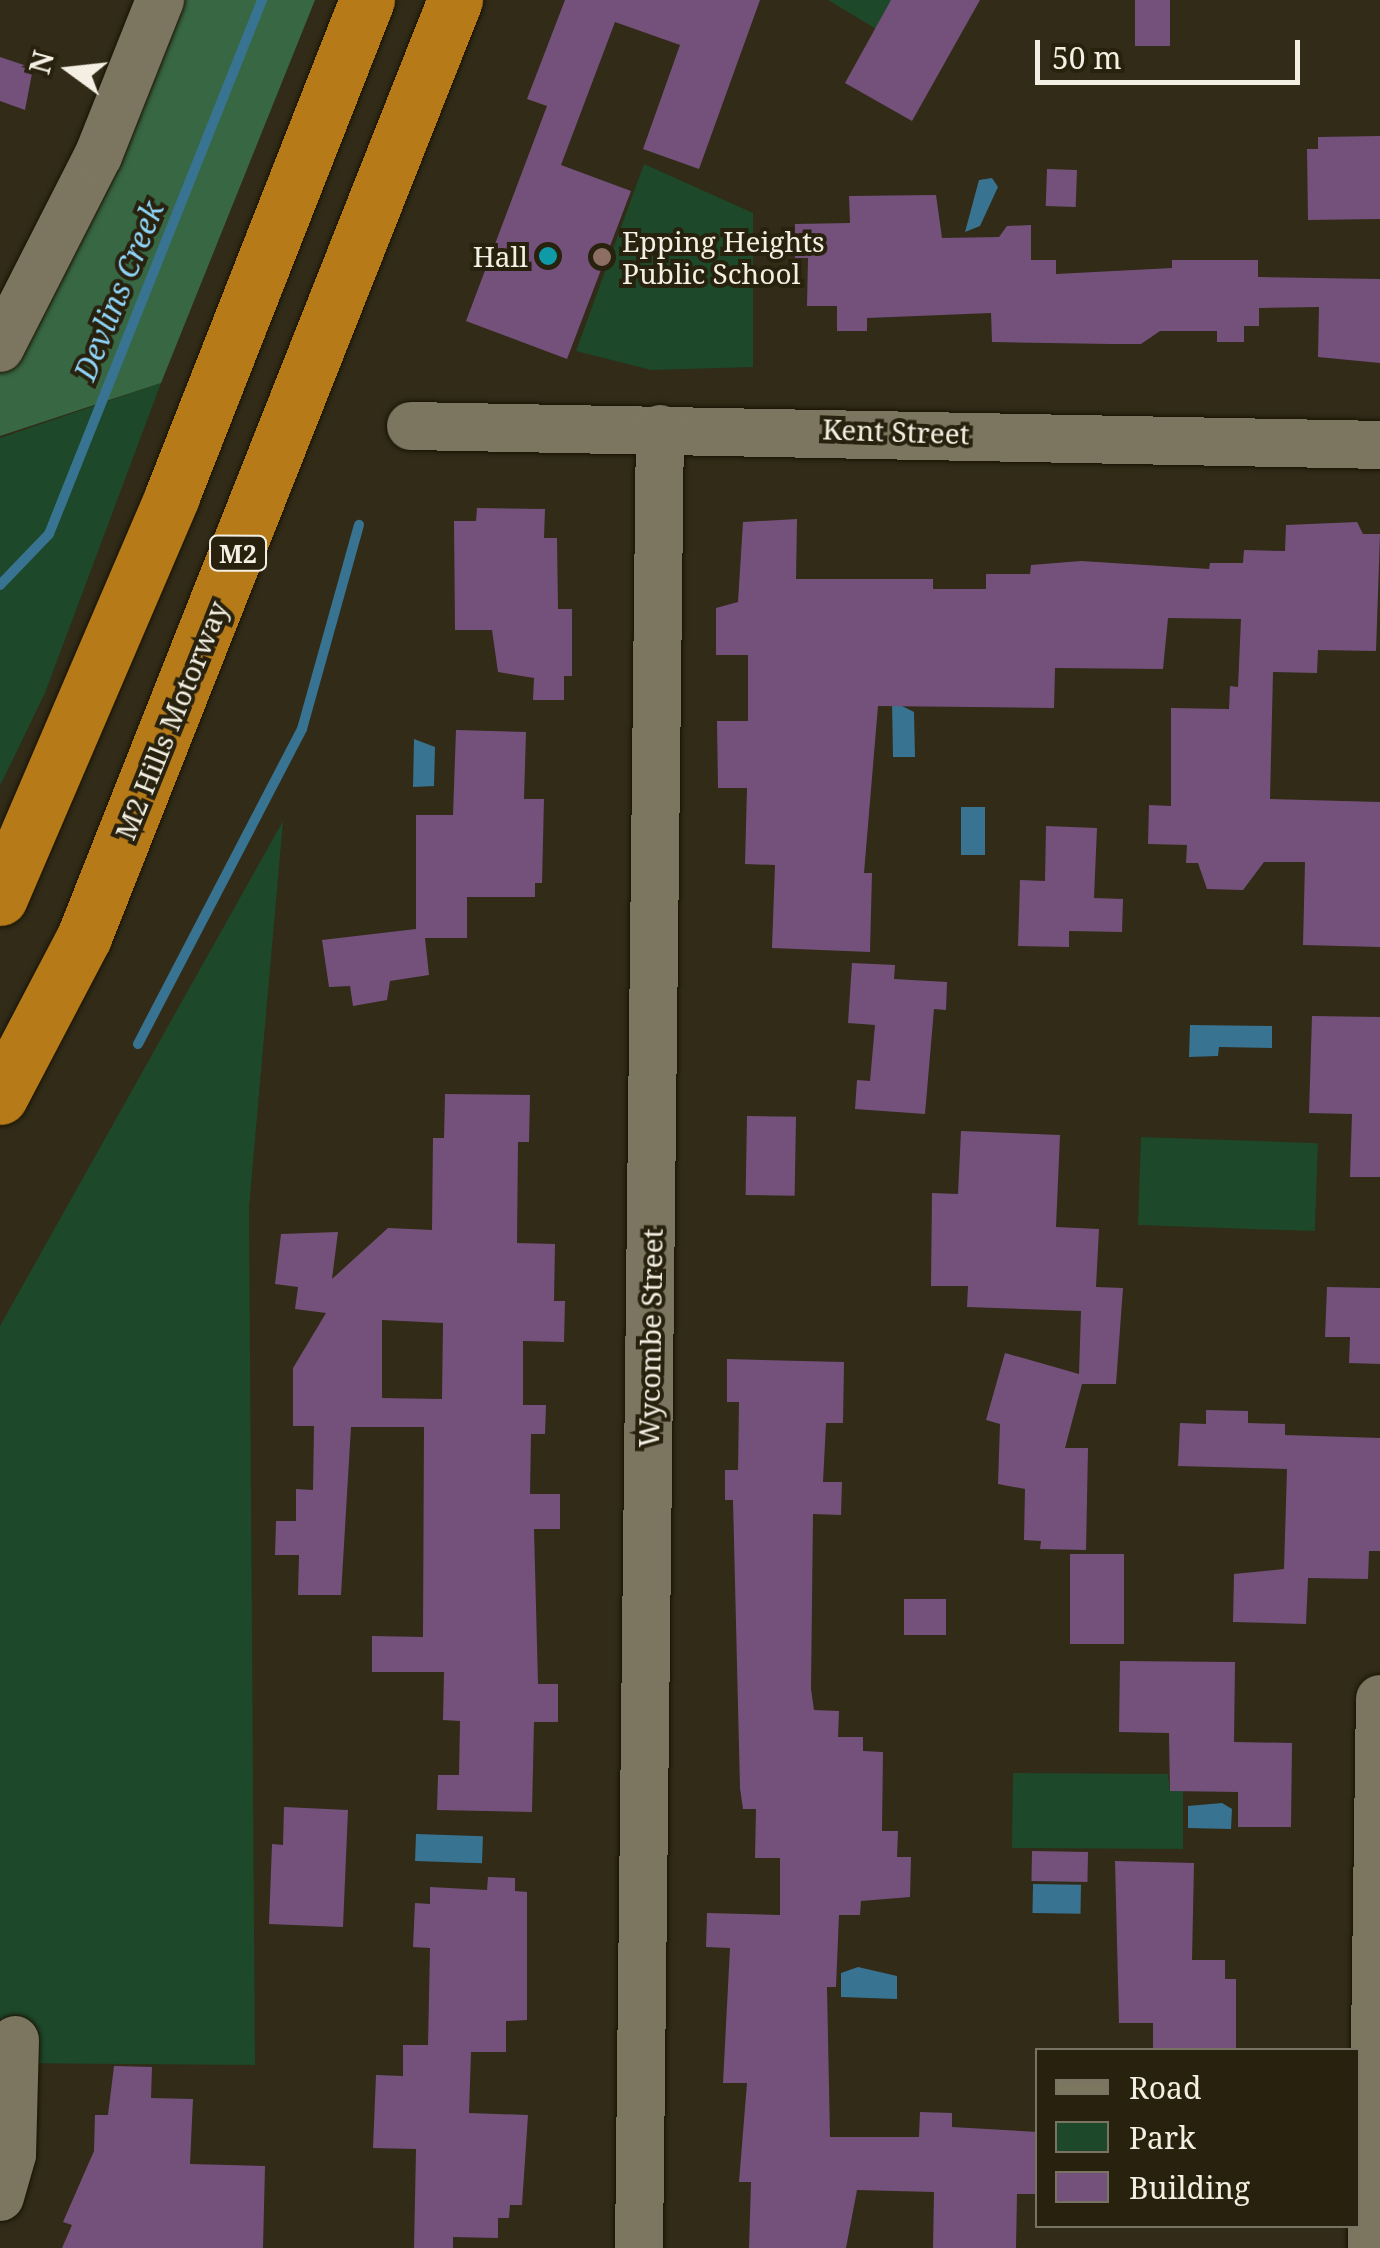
<!DOCTYPE html>
<html>
<head>
<meta charset="utf-8">
<style>
  body { margin:0 }
  #map { position:relative; width:1380px; height:2248px; overflow:hidden; background:#312b18; font-family:"Noto Serif",serif }
  div>[style] { position:absolute }
  [style*='--x'] { left:calc(var(--x)*1px); top:calc(var(--y)*1px); width:calc(var(--w)*1px); rotate:calc(var(--a)*1deg) }
  .green>* { inset:0; background:#1d4829; transform-origin:0 0 }
  .forest>* { inset:0; background:#386744 }
  .water>* { inset:0; background:#387391; transform-origin:0 0 }
  .stream>* { height:10px; margin:-5px; padding:0 5px; transform-origin:5px; border-radius:5px; background:#387391 }
  .building>* { inset:0; background:#74517b; transform-origin:0 0 }
  .roads { filter:drop-shadow(0 0 2px #191303) drop-shadow(0 0 2px #191303) }
  .minor>* { height:48px; margin:-24px; padding:0 24px; transform-origin:24px; border-radius:24px; background:#7c7660 }
  .highway>* { height:55px; margin:-27.5px; padding:0 27.5px; transform-origin:27.5px; border-radius:27.5px; background:#b67a18 }
  .dots>* { width:28px; height:28px; translate:-50% -50%; box-sizing:border-box; border:5px solid #27210e; border-radius:50% }
  span { translate:-50% -50%; white-space:nowrap; text-align:center; line-height:1.15; -webkit-text-stroke:8px #27210e; paint-order:stroke }
  .shield-label span { padding:2px 8px; background:#27210e; border:2px solid; border-radius:8px; -webkit-text-stroke-width:0 }
  .shield-label { font-size:25px; color:#f3efe3; font-weight:700 }
  .poi-label { font-size:28px; color:#f3efe3 }
  .left { translate:0 -50%; text-align:left }
  .right { translate:-100% -50%; text-align:right }
  .street-label { font-size:28px; color:#f3efe3 }
  .water-label { font-size:30px; color:#8fd4f8; font-style:italic }
  .legend { position:absolute; left:1035px; top:2048px; width:325px; height:180px; box-sizing:border-box; background:#27210e; border:2px solid #797363; margin:0; padding:12px 18px; list-style:none; font-size:30px; color:#f3efe3 }
  .legend li { display:flex; align-items:center; gap:20px; height:50px }
  .legend b { width:50px; border:2px solid #797363 }
  .north { position:absolute; left:20px; top:20px; width:100px; height:100px; -webkit-text-stroke:8px #27210e; paint-order:stroke; rotate:285deg; font-size:28px; font-weight:700; line-height:40px; text-align:center; color:#f3efe3 }
  .north::after { content:''; display:block; margin:auto; width:35px; height:45px; background:#f3efe3; clip-path:polygon(50% 0,100% 100%,50% 72%,0 100%) }
  .scale { position:absolute; left:1035px; top:40px; width:265px; height:45px; box-sizing:border-box; border:5px solid #f3efe3; border-top:0; padding-left:12px; font-size:30px; line-height:35px; white-space:nowrap; color:#f3efe3; -webkit-text-stroke:8px #27210e; paint-order:stroke }
</style>
</head>
<body>
<div id="map">
  <div class="green">
    <div style="clip-path:polygon(828px 0,896px 0,878px 30px)"></div>
    <div style="clip-path:polygon(644px 164px,753px 213px,753px 367px,651px 370px,576px 351px)"></div>
    <div style="clip-path:polygon(161px 383px,45px 693px,0 786px,0 438px)"></div>
    <div style="clip-path:polygon(283px 821px,249px 1208px,255px 2065px,0 2063px,0 1326px)"></div>
    <div style="left:1141px;top:1137px;width:177px;height:88px;rotate:2deg"></div>
    <div style="clip-path:polygon(1013px 1773px,1168px 1774px,1170px 1791px,1183px 1791px,1183px 1849px,1012px 1848px)"></div>
  </div>
  <div class="forest">
    <div style="clip-path:polygon(175px 0,315px 0,161px 383px,0 436px,0 372px,16px 361px)"></div>
  </div>
  <div class="water">
    <div style="clip-path:polygon(992px 178px,998px 187px,980px 226px,965px 232px,979px 180px)"></div>
    <div style="clip-path:polygon(892px 701px,914px 712px,915px 757px,893px 757px)"></div>
    <div style="clip-path:polygon(414px 739px,435px 747px,434px 786px,413px 787px)"></div>
    <div style="left:961px;top:807px;width:24px;height:48px"></div>
    <div style="clip-path:polygon(1190px 1025px,1272px 1026px,1272px 1048px,1219px 1047px,1218px 1056px,1189px 1057px)"></div>
    <div style="clip-path:polygon(1222px 1803px,1232px 1809px,1231px 1829px,1188px 1828px,1188px 1806px)"></div>
    <div style="left:416px;top:1834px;width:67px;height:27px;rotate:2deg"></div>
    <div style="left:1033px;top:1884px;width:48px;height:29px;rotate:1deg"></div>
    <div style="clip-path:polygon(858px 1967px,897px 1976px,897px 1999px,841px 1997px,841px 1973px)"></div>
  </div>
  <div class="stream">
    <div style="--x:0;--y:585;--w:71;--a:-46.1"></div>
    <div style="--x:49;--y:534;--w:575;--a:-68.25"></div>
    <div style="--x:138;--y:1044;--w:355;--a:-62.5"></div>
    <div style="--x:302;--y:729;--w:212;--a:-74.4"></div>
  </div>
  <div class="building">
    <div style="clip-path:polygon(565px 0,760px 0,699px 169px,643px 149px,680px 45px,615px 22px,561px 165px,631px 191px,567px 359px,466px 321px,547px 106px,527px 99px)"></div>
    <div style="clip-path:polygon(891px 0,980px 0,912px 121px,845px 83px)"></div>
    <div style="left:1135px;top:0;width:35px;height:46px"></div>
    <div style="clip-path:polygon(0 57px,33px 68px,25px 110px,0 101px)"></div>
    <div style="clip-path:polygon(1380px 136px,1380px 219px,1308px 220px,1307px 149px,1318px 149px,1318px 137px)"></div>
    <div style="left:1047px;top:169px;width:30px;height:37px;rotate:2deg"></div>
    <div style="clip-path:polygon(936px 195px,942px 238px,999px 237px,1007px 226px,1031px 225px,1031px 260px,1056px 260px,1056px 274px,1172px 268px,1172px 260px,1258px 260px,1258px 277px,1380px 279px,1380px 363px,1318px 357px,1319px 307px,1259px 308px,1259px 326px,1244px 326px,1244px 342px,1217px 342px,1217px 331px,1160px 331px,1141px 344px,1111px 344px,992px 342px,991px 313px,867px 318px,867px 331px,837px 331px,837px 306px,807px 306px,808px 258px,795px 258px,795px 224px,850px 223px,849px 196px)"></div>
    <div style="clip-path:polygon(477px 508px,545px 509px,544px 538px,557px 538px,558px 609px,572px 609px,572px 676px,564px 676px,564px 700px,533px 700px,534px 678px,498px 672px,492px 630px,455px 630px,454px 521px,476px 521px)"></div>
    <div style="clip-path:polygon(797px 519px,796px 579px,933px 579px,933px 589px,986px 589px,986px 574px,1030px 574px,1031px 565px,1081px 561px,1209px 569px,1210px 563px,1243px 563px,1244px 550px,1285px 551px,1286px 525px,1357px 522px,1363px 534px,1380px 534px,1376px 651px,1318px 650px,1317px 673px,1273px 672px,1270px 799px,1380px 802px,1380px 947px,1303px 945px,1305px 862px,1264px 862px,1243px 890px,1207px 889px,1198px 863px,1186px 863px,1187px 845px,1148px 844px,1149px 805px,1171px 806px,1171px 708px,1229px 709px,1230px 686px,1238px 687px,1241px 619px,1168px 618px,1163px 669px,1055px 668px,1054px 708px,878px 706px,864px 873px,872px 873px,870px 952px,772px 948px,775px 865px,745px 864px,747px 788px,718px 788px,717px 721px,748px 721px,748px 655px,716px 655px,716px 608px,738px 602px,743px 522px)"></div>
    <div style="clip-path:polygon(456px 730px,526px 732px,524px 799px,544px 799px,542px 883px,535px 883px,535px 897px,467px 897px,467px 938px,425px 938px,429px 975px,390px 981px,387px 1000px,353px 1006px,350px 986px,329px 987px,322px 940px,416px 929px,416px 815px,453px 815px)"></div>
    <div style="clip-path:polygon(1046px 826px,1097px 828px,1094px 898px,1123px 899px,1122px 932px,1069px 931px,1069px 947px,1018px 946px,1020px 880px,1045px 881px)"></div>
    <div style="clip-path:polygon(852px 963px,895px 965px,894px 979px,947px 982px,946px 1010px,934px 1009px,925px 1114px,855px 1109px,857px 1080px,870px 1081px,875px 1025px,848px 1023px)"></div>
    <div style="clip-path:polygon(1312px 1016px,1380px 1017px,1380px 1177px,1350px 1177px,1352px 1114px,1309px 1113px)"></div>
    <div style="clip-path:polygon(evenodd,445px 1094px,530px 1095px,529px 1142px,518px 1142px,517px 1243px,555px 1244px,554px 1301px,565px 1301px,564px 1342px,523px 1341px,523px 1405px,546px 1405px,545px 1434px,531px 1434px,530px 1494px,560px 1494px,560px 1529px,534px 1529px,538px 1684px,558px 1684px,558px 1722px,534px 1722px,532px 1812px,437px 1810px,438px 1775px,459px 1775px,460px 1721px,443px 1720px,444px 1672px,372px 1672px,372px 1636px,423px 1637px,424px 1427px,351px 1427px,341px 1595px,298px 1595px,299px 1555px,275px 1555px,276px 1521px,296px 1521px,296px 1489px,313px 1490px,314px 1426px,293px 1426px,293px 1368px,326px 1313px,295px 1309px,298px 1287px,275px 1284px,281px 1234px,338px 1232px,332px 1279px,388px 1228px,432px 1230px,433px 1138px,444px 1138px,445px 1094px,382px 1320px,443px 1323px,442px 1399px,382px 1398px,382px 1320px)"></div>
    <div style="left:747px;top:1116px;width:49px;height:79px;rotate:1deg"></div>
    <div style="clip-path:polygon(961px 1131px,1060px 1135px,1056px 1227px,1099px 1229px,1096px 1287px,1123px 1288px,1116px 1384px,1082px 1384px,1065px 1448px,1088px 1448px,1086px 1550px,1040px 1549px,1041px 1541px,1024px 1540px,1025px 1489px,998px 1484px,1000px 1424px,986px 1420px,1005px 1353px,1079px 1374px,1081px 1311px,967px 1307px,968px 1286px,931px 1286px,932px 1193px,958px 1194px)"></div>
    <div style="clip-path:polygon(1327px 1287px,1380px 1288px,1380px 1364px,1349px 1363px,1350px 1337px,1325px 1337px)"></div>
    <div style="clip-path:polygon(727px 1359px,844px 1362px,843px 1423px,826px 1423px,823px 1482px,842px 1482px,841px 1515px,813px 1514px,811px 1689px,814px 1710px,839px 1711px,838px 1737px,863px 1737px,863px 1751px,883px 1752px,882px 1831px,898px 1831px,897px 1857px,911px 1857px,910px 1897px,861px 1901px,860px 1915px,839px 1915px,836px 1987px,827px 1987px,830px 2137px,919px 2137px,920px 2112px,952px 2113px,952px 2127px,1038px 2132px,1038px 2194px,1017px 2194px,1016px 2248px,933px 2248px,934px 2192px,857px 2190px,846px 2248px,749px 2248px,751px 2182px,739px 2182px,747px 2083px,723px 2083px,730px 1948px,706px 1947px,707px 1913px,780px 1915px,780px 1858px,755px 1858px,756px 1809px,743px 1809px,740px 1788px,733px 1500px,725px 1500px,725px 1470px,738px 1470px,739px 1402px,727px 1402px)"></div>
    <div style="clip-path:polygon(1206px 1410px,1248px 1411px,1248px 1423px,1285px 1424px,1285px 1435px,1380px 1438px,1380px 1551px,1369px 1551px,1368px 1579px,1308px 1578px,1306px 1624px,1233px 1622px,1234px 1574px,1284px 1569px,1287px 1469px,1178px 1466px,1180px 1423px,1206px 1424px)"></div>
    <div style="left:1070px;top:1554px;width:54px;height:90px"></div>
    <div style="left:946px;top:1599px;width:36px;height:42px;rotate:90deg"></div>
    <div style="clip-path:polygon(1120px 1661px,1235px 1662px,1234px 1742px,1292px 1743px,1291px 1827px,1238px 1827px,1238px 1792px,1170px 1791px,1169px 1733px,1119px 1732px)"></div>
    <div style="clip-path:polygon(284px 1807px,348px 1810px,343px 1927px,269px 1924px,272px 1844px,283px 1845px)"></div>
    <div style="left:1032px;top:1851px;width:56px;height:30px;rotate:1deg"></div>
    <div style="clip-path:polygon(1115px 1861px,1194px 1863px,1192px 1960px,1225px 1960px,1225px 1979px,1236px 1979px,1236px 2050px,1153px 2050px,1153px 2023px,1119px 2023px)"></div>
    <div style="clip-path:polygon(488px 1877px,515px 1878px,515px 1891px,527px 1892px,527px 2020px,506px 2021px,506px 2052px,471px 2052px,469px 2113px,528px 2115px,522px 2205px,510px 2205px,509px 2218px,498px 2218px,498px 2238px,453px 2237px,453px 2248px,414px 2248px,416px 2149px,373px 2148px,376px 2075px,403px 2076px,403px 2045px,428px 2045px,430px 1948px,413px 1947px,415px 1903px,430px 1904px,430px 1887px,487px 1890px)"></div>
    <div style="clip-path:polygon(114px 2066px,152px 2067px,151px 2098px,193px 2099px,190px 2164px,265px 2166px,263px 2248px,62px 2248px,72px 2225px,63px 2222px,94px 2151px,95px 2115px,108px 2115px)"></div>
  </div>
  <div class="roads">
    <div class="minor">
      <div style="--x:0;--y:348;--w:216;--a:-63"></div>
      <div style="--x:98;--y:156;--w:168;--a:-68.3"></div>
      <div style="--x:411;--y:426;--w:969;--a:1.12"></div>
      <div style="--x:0;--y:2197;--w:44;--a:-74.1"></div>
      <div style="--x:12;--y:2155;--w:115;--a:-88.5"></div>
      <div style="--x:639;--y:2248;--w:1819;--a:-89.34"></div>
      <div style="--x:1372;--y:2248;--w:549;--a:-89.17"></div>
    </div>
    <div class="highway">
      <div style="--x:0;--y:898;--w:437;--a:-66.8"></div>
      <div style="--x:172;--y:496;--w:533;--a:-68.54"></div>
      <div style="--x:0;--y:1097;--w:181;--a:-62.3"></div>
      <div style="--x:84;--y:937;--w:1008;--a:-68.4"></div>
    </div>
  </div>
  <div class="dots">
    <div style="left:548px;top:256px;background:#0f9aa8"></div>
    <div style="left:602px;top:257px;background:#8d6e63"></div>
  </div>
  <div class="shield-label">
    <span style="left:238px;top:553px">M2</span>
  </div>
  <div class="poi-label">
    <span class="left" style="left:622px;top:257px">Epping Heights<br>Public School</span>
    <span class="right" style="left:528px;top:256px">Hall</span>
  </div>
  <div class="street-label">
    <span style="left:896px;top:431px;rotate:2deg">Kent Street</span>
    <span style="left:171px;top:720px;rotate:-68deg">M2 Hills Motorway</span>
    <span style="left:650px;top:1338px;rotate:-89deg">Wycombe Street</span>
  </div>
  <div class="water-label">
    <span style="left:119px;top:291px;rotate:-68deg">Devlins Creek</span>
  </div>
  <ul class="legend">
  <li><b style="height:12px;background:#7c7660"></b>Road</li>
  <li><b style="height:28px;background:#1d4829"></b>Park</li>
  <li><b style="height:28px;background:#74517b"></b>Building</li>
  </ul>
  <div class="north">N</div>
  <div class="scale">50 m</div>
</div>
</body>
</html>
